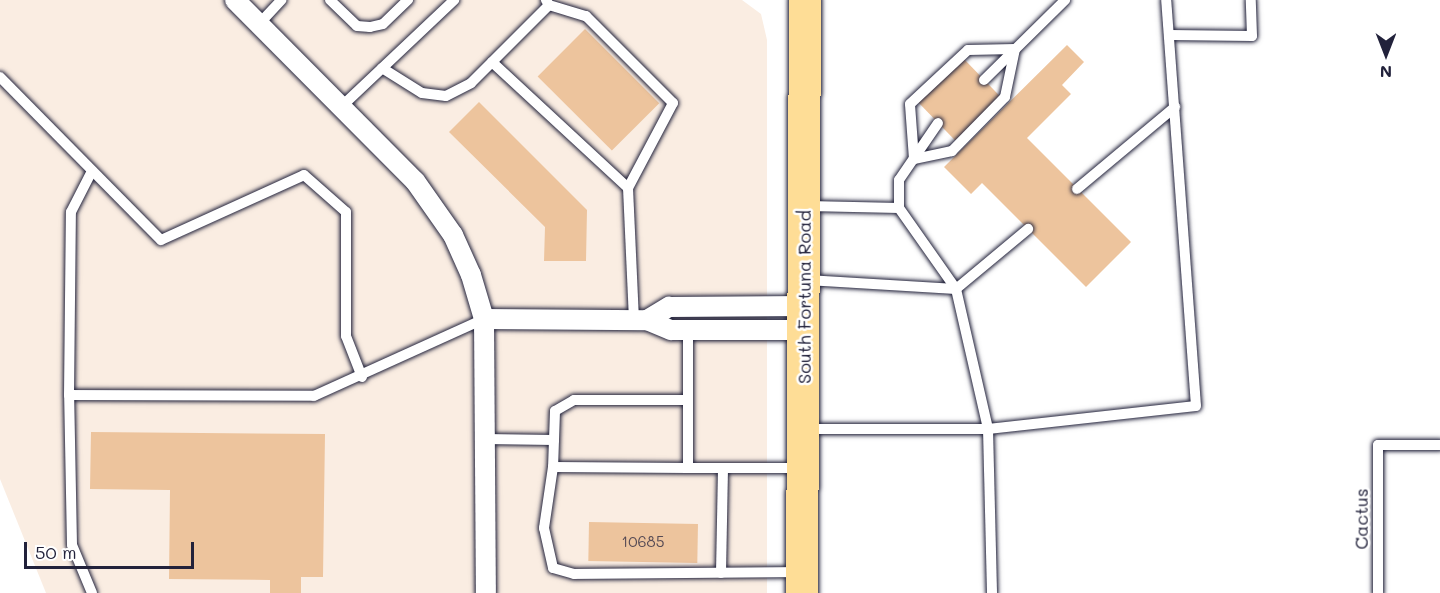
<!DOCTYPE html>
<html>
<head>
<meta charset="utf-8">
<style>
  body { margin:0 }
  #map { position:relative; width:1440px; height:593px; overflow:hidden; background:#fff; font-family:Mali,sans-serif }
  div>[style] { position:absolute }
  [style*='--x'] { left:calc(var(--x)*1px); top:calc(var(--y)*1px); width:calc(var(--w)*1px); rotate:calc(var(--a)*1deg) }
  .built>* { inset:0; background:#faede2 }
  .building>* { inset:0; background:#edc49d; transform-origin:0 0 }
  .roads { filter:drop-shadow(0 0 2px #22223b) drop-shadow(0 0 2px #22223b) }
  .service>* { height:10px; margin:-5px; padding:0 5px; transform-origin:5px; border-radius:5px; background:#fff }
  .minor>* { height:20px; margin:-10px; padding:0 10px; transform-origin:10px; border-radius:10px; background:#fff }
  .primary>* { height:32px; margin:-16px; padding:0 16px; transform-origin:16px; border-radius:16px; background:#fedd96 }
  span { translate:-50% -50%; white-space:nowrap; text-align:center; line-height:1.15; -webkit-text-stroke:5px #fff; paint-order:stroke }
  .number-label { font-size:15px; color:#554a54 }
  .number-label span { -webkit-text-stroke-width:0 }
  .street-label { font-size:18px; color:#22223b }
  .north { position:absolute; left:1356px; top:24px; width:60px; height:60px; -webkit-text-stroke:4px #fff; paint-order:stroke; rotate:180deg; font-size:16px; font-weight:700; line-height:24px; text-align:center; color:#22223b }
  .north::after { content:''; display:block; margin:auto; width:21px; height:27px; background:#22223b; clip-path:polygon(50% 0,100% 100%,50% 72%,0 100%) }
  .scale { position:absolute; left:24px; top:542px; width:170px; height:27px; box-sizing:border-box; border:3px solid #22223b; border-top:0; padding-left:8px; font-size:18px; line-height:21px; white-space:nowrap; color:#22223b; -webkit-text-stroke:4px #fff; paint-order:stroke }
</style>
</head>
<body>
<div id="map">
  <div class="built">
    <div style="clip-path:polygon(0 0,742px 0,761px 14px,767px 40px,767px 593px,46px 593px,0 479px)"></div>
  </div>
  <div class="building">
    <div style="left:585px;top:29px;width:105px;height:67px;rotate:45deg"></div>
    <div style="clip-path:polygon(1067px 45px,1084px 62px,1062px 85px,1071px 94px,1027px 138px,1131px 242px,1086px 287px,982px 183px,971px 194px,944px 167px)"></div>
    <div style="left:963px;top:58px;width:54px;height:63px;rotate:46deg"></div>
    <div style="clip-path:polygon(479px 102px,587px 210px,586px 261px,544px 261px,545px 227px,449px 132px)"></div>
    <div style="clip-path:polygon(91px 432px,325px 434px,323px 577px,301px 577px,301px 593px,270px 593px,270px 580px,169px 579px,170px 490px,90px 489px)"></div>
    <div style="left:589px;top:522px;width:109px;height:39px;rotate:1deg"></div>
  </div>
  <div class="roads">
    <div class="service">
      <div style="--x:330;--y:0;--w:37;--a:44"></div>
      <div style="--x:357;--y:26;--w:13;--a:4"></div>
      <div style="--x:370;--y:27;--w:13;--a:-13"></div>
      <div style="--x:383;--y:24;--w:35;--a:-44"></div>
      <div style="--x:549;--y:5;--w:39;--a:17"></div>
      <div style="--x:586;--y:16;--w:123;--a:45"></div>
      <div style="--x:673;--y:103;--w:96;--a:117.9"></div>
      <div style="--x:259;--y:24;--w:33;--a:-47"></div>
      <div style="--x:1170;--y:35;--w:82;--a:0.7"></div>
      <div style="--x:1252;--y:36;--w:36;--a:-92"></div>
      <div style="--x:1015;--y:49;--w:49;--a:101.8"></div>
      <div style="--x:1005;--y:97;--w:76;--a:134.5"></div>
      <div style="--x:952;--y:151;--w:39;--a:168"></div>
      <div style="--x:914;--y:159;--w:55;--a:-94.2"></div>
      <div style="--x:910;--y:104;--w:79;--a:-43"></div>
      <div style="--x:968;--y:50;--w:47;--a:-1.2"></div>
      <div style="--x:492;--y:62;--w:185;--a:42.8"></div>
      <div style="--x:628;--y:188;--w:132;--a:87.4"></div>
      <div style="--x:382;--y:68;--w:47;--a:32"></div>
      <div style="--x:422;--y:93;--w:24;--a:7"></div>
      <div style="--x:446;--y:96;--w:28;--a:-27"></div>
      <div style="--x:471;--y:83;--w:110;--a:-45"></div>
      <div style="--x:549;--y:5;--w:6;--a:-121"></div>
      <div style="--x:0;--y:77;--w:229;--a:45.4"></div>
      <div style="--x:161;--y:240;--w:157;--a:-24.4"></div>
      <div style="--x:304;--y:175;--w:56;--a:41.4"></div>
      <div style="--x:346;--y:212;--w:124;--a:90"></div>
      <div style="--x:346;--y:336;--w:44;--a:68.7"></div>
      <div style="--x:984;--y:80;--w:114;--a:-44.6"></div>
      <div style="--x:341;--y:107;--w:156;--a:-43.4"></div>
      <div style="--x:1077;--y:189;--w:128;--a:-39.9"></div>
      <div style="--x:808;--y:206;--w:91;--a:1.3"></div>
      <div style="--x:899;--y:208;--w:99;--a:54.9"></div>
      <div style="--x:956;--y:289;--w:94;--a:-39.8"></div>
      <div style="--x:899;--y:208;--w:28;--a:-90"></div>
      <div style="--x:899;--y:180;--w:69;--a:-55.6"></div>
      <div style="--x:807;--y:280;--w:149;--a:3.5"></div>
      <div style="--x:956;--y:289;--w:144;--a:77.1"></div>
      <div style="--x:988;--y:429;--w:209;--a:-6.3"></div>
      <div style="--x:1196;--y:406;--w:407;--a:-94.2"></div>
      <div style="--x:688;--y:330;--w:138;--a:90"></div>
      <div style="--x:688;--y:468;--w:111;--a:0"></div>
      <div style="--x:69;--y:395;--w:183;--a:-89.4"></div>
      <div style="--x:71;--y:212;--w:46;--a:-62.9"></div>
      <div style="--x:806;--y:429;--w:182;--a:0"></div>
      <div style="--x:988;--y:429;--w:164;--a:88.6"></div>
      <div style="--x:485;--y:439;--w:69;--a:0.8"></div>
      <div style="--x:554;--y:440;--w:29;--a:-88"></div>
      <div style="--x:555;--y:411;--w:22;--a:-30"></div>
      <div style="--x:574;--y:400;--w:114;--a:0"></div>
      <div style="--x:554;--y:440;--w:27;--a:92"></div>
      <div style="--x:553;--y:467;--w:135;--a:0.4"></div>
      <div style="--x:553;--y:467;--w:62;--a:98.4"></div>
      <div style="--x:544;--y:528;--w:41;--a:77.3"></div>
      <div style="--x:553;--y:568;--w:22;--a:16"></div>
      <div style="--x:574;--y:574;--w:225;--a:-0.5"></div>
      <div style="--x:721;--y:573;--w:105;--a:-88.9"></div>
      <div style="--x:92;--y:593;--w:52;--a:-112.6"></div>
      <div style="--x:72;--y:545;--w:150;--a:-91.1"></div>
      <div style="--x:69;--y:395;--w:245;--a:0.2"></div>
      <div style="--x:314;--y:396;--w:187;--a:-24.4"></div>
      <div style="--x:1378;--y:593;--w:148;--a:-90"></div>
      <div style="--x:1378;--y:445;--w:62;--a:0"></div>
    </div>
    <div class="minor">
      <div style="--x:235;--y:0;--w:255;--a:45.2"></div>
      <div style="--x:415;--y:181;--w:66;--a:54.9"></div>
      <div style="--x:453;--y:235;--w:44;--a:65.8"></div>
      <div style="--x:471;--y:275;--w:46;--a:73.5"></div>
      <div style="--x:484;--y:319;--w:274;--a:89.6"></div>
      <div style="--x:484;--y:319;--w:163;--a:0.4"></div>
      <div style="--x:647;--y:320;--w:26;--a:23"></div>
      <div style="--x:671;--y:330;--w:132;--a:0"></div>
      <div style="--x:647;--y:320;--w:26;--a:-31"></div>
      <div style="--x:669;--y:307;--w:135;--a:-0.4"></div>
    </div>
    <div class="primary">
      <div style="--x:802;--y:593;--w:593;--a:-89.71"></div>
    </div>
  </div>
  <div class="number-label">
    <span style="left:643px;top:542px">10685</span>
  </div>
  <div class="street-label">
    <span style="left:804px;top:297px;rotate:-90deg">South Fortuna Road</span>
    <span style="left:1361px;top:519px;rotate:-90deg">Cactus</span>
  </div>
  <div class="north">N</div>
  <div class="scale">50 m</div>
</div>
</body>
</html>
